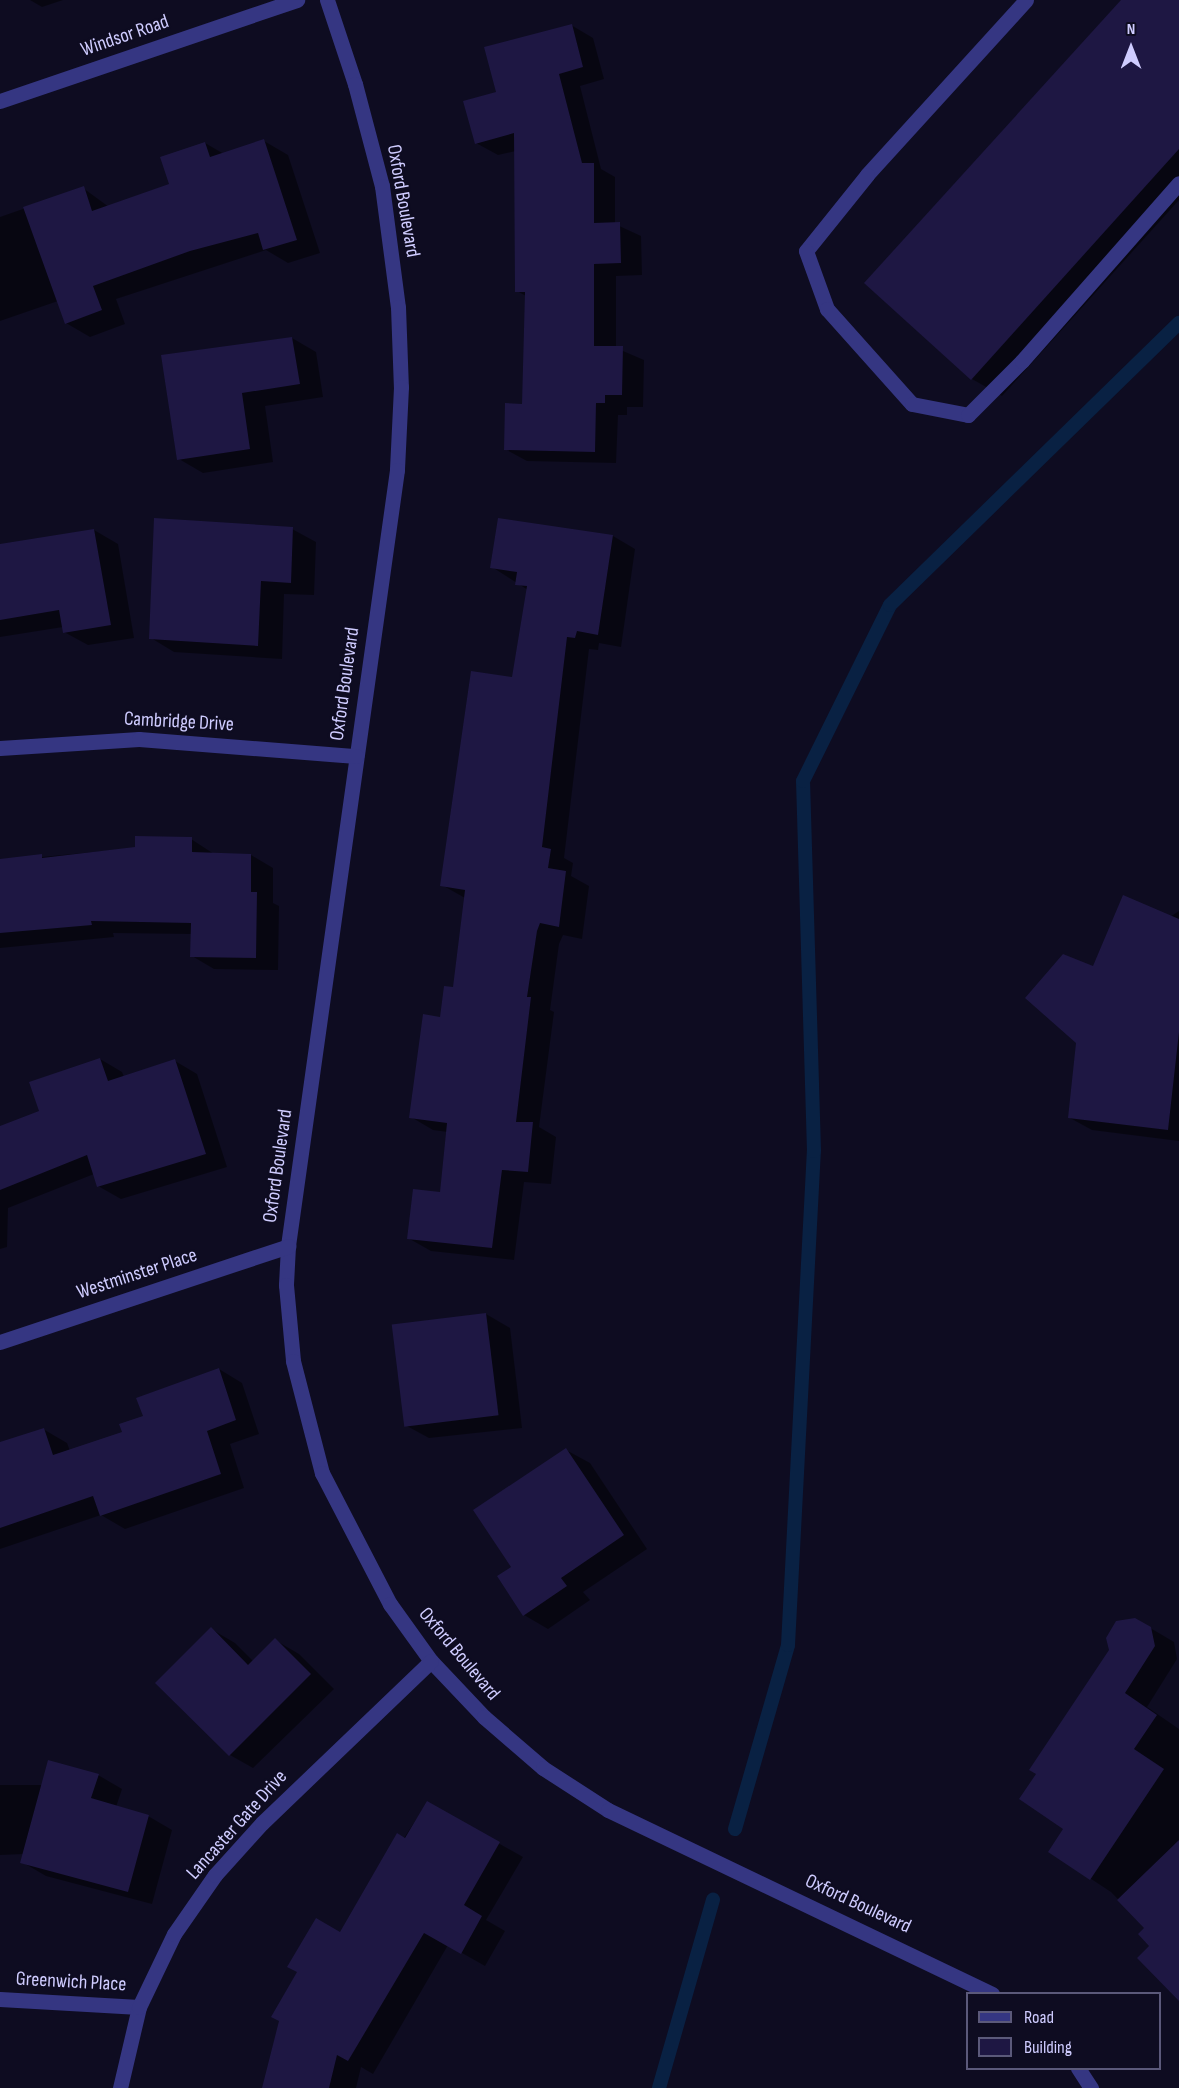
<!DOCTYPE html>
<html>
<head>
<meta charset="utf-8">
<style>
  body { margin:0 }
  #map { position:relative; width:1179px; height:2088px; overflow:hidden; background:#0e0c21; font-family:"Sofia Sans Condensed",sans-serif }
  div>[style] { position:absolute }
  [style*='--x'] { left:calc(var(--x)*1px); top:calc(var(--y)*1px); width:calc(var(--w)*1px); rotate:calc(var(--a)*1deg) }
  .shadow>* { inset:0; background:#0007 }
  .stream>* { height:14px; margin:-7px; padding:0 7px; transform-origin:7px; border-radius:7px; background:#092143 }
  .building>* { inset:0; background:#1e1743; transform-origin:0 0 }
  .lane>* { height:15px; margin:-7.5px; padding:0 7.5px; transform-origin:7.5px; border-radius:7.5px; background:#353682 }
  .street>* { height:15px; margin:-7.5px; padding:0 7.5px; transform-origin:7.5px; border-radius:7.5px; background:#353682 }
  span { translate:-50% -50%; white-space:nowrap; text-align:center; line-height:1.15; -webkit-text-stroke:4.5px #0e0c21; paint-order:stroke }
  .street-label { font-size:20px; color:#cfccff }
  .legend { position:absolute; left:966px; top:1992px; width:195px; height:78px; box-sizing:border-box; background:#0e0c21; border:2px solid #5b597a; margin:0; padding:8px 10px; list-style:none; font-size:18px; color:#cfccff }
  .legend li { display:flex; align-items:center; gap:12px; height:30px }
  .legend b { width:30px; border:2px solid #5b597a }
  .north { position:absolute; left:1101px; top:18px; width:60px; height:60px; -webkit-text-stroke:4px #0e0c21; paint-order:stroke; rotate:0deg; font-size:16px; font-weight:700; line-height:24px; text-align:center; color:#cfccff }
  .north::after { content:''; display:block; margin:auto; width:21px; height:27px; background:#cfccff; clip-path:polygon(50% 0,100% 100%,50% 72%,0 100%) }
</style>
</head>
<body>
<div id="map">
  <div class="shadow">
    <div style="clip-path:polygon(30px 0,63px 0,42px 7px)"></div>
    <div style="clip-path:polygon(1123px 0,1179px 0,1179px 200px,1002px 396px,972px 379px,866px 283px)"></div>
    <div style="clip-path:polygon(571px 25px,593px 38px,604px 79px,580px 86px,601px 169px,615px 177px,615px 224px,641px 236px,642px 275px,616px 276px,616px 348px,644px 360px,643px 407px,627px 407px,627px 415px,618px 415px,616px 463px,527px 461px,505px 449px,524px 405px,526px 296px,517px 291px,516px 151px,498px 155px,476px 143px,498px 93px)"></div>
    <div style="clip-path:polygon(264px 141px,288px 155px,320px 253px,288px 263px,266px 250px,116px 299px,125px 324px,90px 337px,66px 323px,58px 301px,0 321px,0 217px,83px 188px,109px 207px,171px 185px,205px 143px,224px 154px)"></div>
    <div style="clip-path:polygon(292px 338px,316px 352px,323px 397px,265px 406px,273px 462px,203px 473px,179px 459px)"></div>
    <div style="clip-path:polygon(292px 529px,316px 542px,314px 595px,284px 594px,282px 659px,174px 652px,151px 638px)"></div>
    <div style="clip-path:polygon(94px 530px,118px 544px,134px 638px,88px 645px,64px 632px,63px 627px,0 637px,0 546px)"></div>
    <div style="clip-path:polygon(613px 536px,635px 549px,621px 647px,599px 643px,598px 650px,589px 649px,564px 858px,573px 863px,571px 876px,589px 886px,582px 939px,563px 935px,559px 944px,550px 1010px,554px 1012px,539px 1127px,556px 1137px,551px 1184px,524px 1182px,514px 1260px,431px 1251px,408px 1238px,441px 1194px,448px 1132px,433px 1130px,411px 1117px,455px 989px,465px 898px,442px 885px,513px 679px,528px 590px,492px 567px)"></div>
    <div style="clip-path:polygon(191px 839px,214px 854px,251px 855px,273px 868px,273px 903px,279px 906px,278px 970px,214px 969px,192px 956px,192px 934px,113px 933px,114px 937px,0 948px,0 861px,136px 848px)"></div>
    <div style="clip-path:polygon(1179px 911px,1179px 1141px,1092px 1130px,1070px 1118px,1094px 968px)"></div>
    <div style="clip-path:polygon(100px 1059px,122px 1072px,124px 1077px,175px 1061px,197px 1074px,227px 1167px,121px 1199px,98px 1186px,94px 1174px,8px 1208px,7px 1247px,0 1249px,0 1128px,41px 1112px)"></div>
    <div style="clip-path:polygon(486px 1314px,510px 1328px,522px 1428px,429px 1438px,405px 1425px)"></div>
    <div style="clip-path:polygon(219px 1369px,242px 1383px,259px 1434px,230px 1444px,244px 1488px,125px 1529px,101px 1515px,0 1549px,0 1444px,43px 1429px,67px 1443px,70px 1451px,124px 1433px)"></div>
    <div style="clip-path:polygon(566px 1450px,590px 1463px,647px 1549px,583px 1592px,590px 1600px,548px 1629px,524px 1615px,513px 1567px)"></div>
    <div style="clip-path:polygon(1135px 1619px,1174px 1642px,1177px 1659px,1147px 1707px,1179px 1729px,1179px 1996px,1146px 1928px,1111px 1892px,1050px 1852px,1065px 1829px)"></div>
    <div style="clip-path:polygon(211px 1629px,235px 1643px,254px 1662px,275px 1640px,299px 1654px,334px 1689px,253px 1768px,230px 1755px)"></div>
    <div style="clip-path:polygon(98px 1775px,122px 1789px,116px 1807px,148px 1816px,172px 1830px,152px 1904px,46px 1876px,22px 1862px,24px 1854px,0 1855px,0 1785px,43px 1785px)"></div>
    <div style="clip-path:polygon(427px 1803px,523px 1857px,486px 1920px,505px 1931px,485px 1966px,448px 1945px,373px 2074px,361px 2067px,356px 2088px,264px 2088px,341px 1934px)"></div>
  </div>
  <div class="stream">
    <div style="--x:735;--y:1829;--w:191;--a:-73.9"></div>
    <div style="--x:788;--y:1645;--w:495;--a:-87"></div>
    <div style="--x:814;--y:1151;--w:370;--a:-91.7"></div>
    <div style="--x:803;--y:781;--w:196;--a:-63.7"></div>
    <div style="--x:890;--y:605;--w:404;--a:-44.3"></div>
    <div style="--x:659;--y:2088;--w:196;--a:-74"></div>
  </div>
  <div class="building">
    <div style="clip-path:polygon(1121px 0,1179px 0,1179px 149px,971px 380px,864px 283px)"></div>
    <div style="clip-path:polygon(572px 24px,583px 67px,559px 74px,582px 163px,594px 163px,594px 223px,620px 222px,621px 263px,594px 264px,594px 346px,623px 346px,622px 395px,605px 395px,605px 403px,596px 403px,595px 452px,504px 450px,505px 403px,522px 404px,525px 292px,515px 292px,514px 133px,475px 144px,463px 101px,496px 92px,484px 47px)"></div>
    <div style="clip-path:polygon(264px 139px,297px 240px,263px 250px,258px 233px,190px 251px,93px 286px,102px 310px,65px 324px,23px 207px,84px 186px,92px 211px,169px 184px,160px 157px,205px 142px,210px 157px)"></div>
    <div style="clip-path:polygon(292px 337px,300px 384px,242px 393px,250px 449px,177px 460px,161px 355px)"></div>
    <div style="clip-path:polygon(154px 518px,293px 527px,291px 583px,261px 581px,258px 646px,149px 639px)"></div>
    <div style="clip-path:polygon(498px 518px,613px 535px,598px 635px,577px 631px,575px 638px,567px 637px,542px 847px,551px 849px,548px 868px,566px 871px,559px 927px,540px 923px,537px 931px,527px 997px,531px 997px,516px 1122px,533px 1122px,528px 1172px,502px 1170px,492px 1248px,407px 1239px,413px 1189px,440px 1192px,447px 1123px,409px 1118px,423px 1014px,440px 1017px,444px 986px,453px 987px,465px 890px,440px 886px,471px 671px,512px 677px,527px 586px,515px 585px,517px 572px,490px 568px)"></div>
    <div style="clip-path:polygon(94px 529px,111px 625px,63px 633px,59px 610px,0 620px,0 544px)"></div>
    <div style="clip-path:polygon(135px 836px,192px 837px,192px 852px,251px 854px,251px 892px,257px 892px,256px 958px,190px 957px,191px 923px,91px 921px,92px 925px,0 933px,0 859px,42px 854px,42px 858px,135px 847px)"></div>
    <div style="clip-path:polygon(1123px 895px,1179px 919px,1179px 1032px,1168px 1130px,1068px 1118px,1076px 1043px,1025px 998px,1063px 954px,1093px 966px)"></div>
    <div style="clip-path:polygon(100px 1058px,108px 1081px,175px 1059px,206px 1154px,97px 1187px,87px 1155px,0 1190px,0 1126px,39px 1111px,29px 1082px)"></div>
    <div style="left:486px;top:1313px;width:103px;height:95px;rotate:83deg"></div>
    <div style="clip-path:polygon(219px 1368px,236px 1420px,207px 1431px,221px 1474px,100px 1516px,93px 1496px,0 1528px,0 1442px,44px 1428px,53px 1455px,122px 1432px,119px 1424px,143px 1416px,136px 1398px)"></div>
    <div style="clip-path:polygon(566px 1448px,624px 1535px,561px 1578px,567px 1586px,523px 1616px,497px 1576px,511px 1567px,473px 1510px)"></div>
    <div style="clip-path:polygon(1135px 1618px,1151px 1627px,1155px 1646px,1125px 1693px,1157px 1715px,1134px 1749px,1164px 1769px,1090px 1880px,1048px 1852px,1063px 1829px,1019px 1799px,1036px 1774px,1029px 1770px,1109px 1650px,1106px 1638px,1116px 1621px)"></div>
    <div style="clip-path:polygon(211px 1627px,248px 1665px,275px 1638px,311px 1674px,229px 1756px,155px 1683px)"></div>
    <div style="clip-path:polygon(48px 1760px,99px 1774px,91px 1798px,149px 1815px,128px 1892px,20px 1863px)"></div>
    <div style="clip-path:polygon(427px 1801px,500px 1842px,464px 1905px,482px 1916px,461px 1954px,424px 1933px,348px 2061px,337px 2055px,329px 2088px,262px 2088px,279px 2021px,271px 2017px,297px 1972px,287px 1967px,316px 1918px,340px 1932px,397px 1833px,405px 1838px)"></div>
    <div style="clip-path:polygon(1179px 1840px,1179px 2001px,1137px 1958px,1149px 1946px,1138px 1934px,1144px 1928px,1117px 1900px)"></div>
  </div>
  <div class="lane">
    <div style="--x:1026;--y:0;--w:236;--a:132.3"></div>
    <div style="--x:867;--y:175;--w:97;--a:128.8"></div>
    <div style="--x:806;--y:251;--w:62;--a:70.1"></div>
    <div style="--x:827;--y:309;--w:127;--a:48.2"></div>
    <div style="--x:912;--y:404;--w:57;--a:11.1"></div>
    <div style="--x:968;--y:415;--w:76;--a:-45"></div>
    <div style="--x:1022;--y:361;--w:237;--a:-48.6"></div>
  </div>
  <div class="street">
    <div style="--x:327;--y:0;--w:89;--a:71.6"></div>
    <div style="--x:355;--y:84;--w:106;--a:75.2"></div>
    <div style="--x:382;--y:186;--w:122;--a:82.5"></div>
    <div style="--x:398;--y:307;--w:80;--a:87.9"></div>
    <div style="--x:401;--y:387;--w:83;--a:92.8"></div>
    <div style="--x:397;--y:470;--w:784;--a:98"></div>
    <div style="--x:288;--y:1246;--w:39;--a:93"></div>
    <div style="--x:286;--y:1285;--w:76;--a:84.7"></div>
    <div style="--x:293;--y:1361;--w:116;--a:75.5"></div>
    <div style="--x:322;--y:1473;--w:148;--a:62.6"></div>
    <div style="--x:390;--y:1604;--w:70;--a:54.3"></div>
    <div style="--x:431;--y:1661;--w:77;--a:46.6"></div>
    <div style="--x:484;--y:1717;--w:78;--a:40.8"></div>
    <div style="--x:543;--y:1768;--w:77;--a:32.9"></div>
    <div style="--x:608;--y:1810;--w:426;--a:25.6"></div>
    <div style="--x:0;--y:101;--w:314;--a:-18.8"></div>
    <div style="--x:0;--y:748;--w:139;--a:-3.7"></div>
    <div style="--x:139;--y:739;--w:218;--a:4.5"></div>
    <div style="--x:0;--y:1342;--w:304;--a:-18.4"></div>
    <div style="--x:0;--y:1999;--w:139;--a:3.3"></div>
    <div style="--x:1078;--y:2068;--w:24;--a:57"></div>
    <div style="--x:120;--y:2088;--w:83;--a:-76.8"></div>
    <div style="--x:139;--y:2007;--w:81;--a:-64.4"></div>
    <div style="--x:174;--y:1934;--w:72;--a:-55.2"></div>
    <div style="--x:215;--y:1875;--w:70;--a:-47.9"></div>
    <div style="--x:262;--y:1823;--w:234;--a:-43.8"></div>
  </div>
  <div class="street-label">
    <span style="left:125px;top:36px;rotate:-19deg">Windsor Road</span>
    <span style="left:403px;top:201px;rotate:80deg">Oxford Boulevard</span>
    <span style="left:345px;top:684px;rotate:-82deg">Oxford Boulevard</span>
    <span style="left:179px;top:722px;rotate:3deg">Cambridge Drive</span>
    <span style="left:278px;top:1166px;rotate:-82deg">Oxford Boulevard</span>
    <span style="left:137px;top:1274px;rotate:-18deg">Westminster Place</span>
    <span style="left:459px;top:1654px;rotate:50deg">Oxford Boulevard</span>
    <span style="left:237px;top:1825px;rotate:-48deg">Lancaster Gate Drive</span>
    <span style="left:858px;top:1904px;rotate:25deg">Oxford Boulevard</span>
    <span style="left:71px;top:1982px;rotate:3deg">Greenwich Place</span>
  </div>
  <ul class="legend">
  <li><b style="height:8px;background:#353682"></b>Road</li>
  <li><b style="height:16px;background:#1e1743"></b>Building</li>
  </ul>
  <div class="north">N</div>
</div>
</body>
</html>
